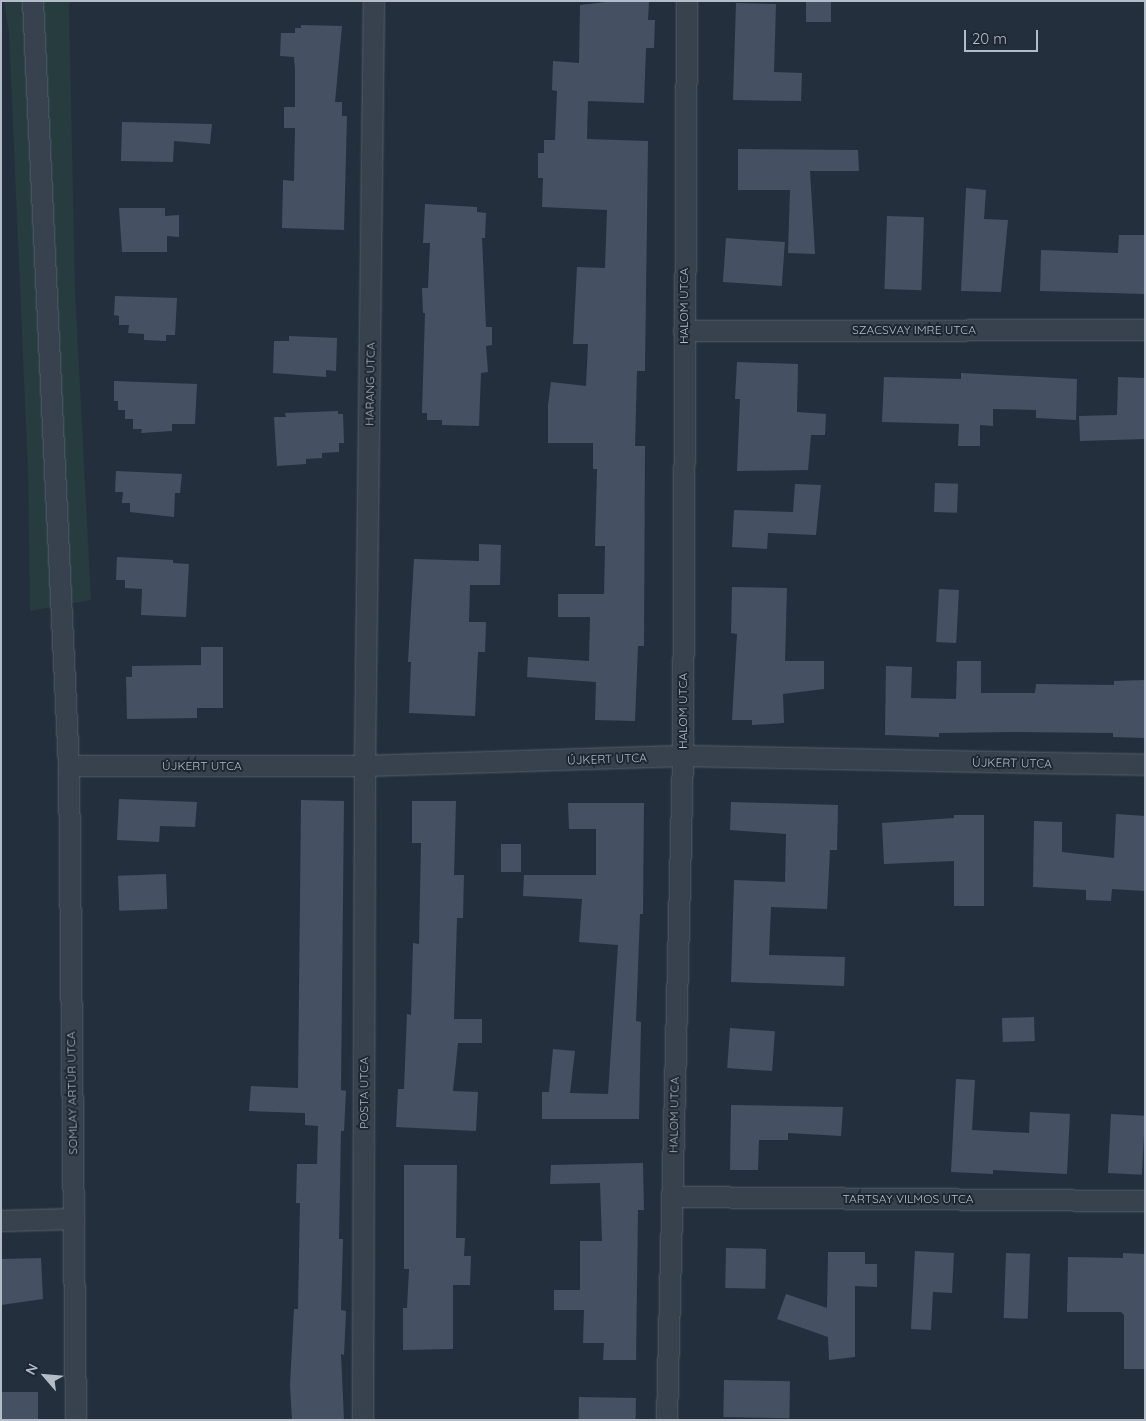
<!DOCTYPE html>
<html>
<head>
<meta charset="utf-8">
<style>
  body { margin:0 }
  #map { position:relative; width:1146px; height:1421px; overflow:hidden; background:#242f3e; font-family:Quicksand,sans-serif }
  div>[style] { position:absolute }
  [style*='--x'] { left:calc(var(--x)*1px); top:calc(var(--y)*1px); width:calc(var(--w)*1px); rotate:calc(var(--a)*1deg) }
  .green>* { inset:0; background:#263c3f }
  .building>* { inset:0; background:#455162; transform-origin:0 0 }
  .roads { filter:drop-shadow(0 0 1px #565f6c) drop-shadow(0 0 1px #565f6c) }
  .minor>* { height:20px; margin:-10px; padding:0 10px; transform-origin:10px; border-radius:10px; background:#38414e }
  span { translate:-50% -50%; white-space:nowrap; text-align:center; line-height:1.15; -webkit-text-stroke:4px #1d2633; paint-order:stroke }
  .street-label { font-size:12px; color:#b4bcc9 }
  .frame { position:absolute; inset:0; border:2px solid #b4bcc9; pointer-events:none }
  .north { position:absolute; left:20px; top:1351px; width:50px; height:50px; -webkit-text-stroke:4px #1d2633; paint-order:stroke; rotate:297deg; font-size:14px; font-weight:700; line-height:20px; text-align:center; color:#b4bcc9 }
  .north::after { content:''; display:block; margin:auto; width:18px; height:22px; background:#b4bcc9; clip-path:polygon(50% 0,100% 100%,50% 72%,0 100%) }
  .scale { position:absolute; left:964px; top:30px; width:74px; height:22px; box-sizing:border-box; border:2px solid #b4bcc9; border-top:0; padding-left:6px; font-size:15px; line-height:18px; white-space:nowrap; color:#b4bcc9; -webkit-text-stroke:4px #1d2633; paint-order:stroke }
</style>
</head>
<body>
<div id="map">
  <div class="green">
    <div style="clip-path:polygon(1px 1px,71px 1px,69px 6px,75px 289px,91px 600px,30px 611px,28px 473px,9px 32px,4px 2px)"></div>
  </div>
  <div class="building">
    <div style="clip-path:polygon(615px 1px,649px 1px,648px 20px,655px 20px,654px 48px,646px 48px,644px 103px,588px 101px,587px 139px,648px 141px,645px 371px,637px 371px,635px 446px,645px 446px,644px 646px,638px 646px,635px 721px,595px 720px,596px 682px,527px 677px,528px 657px,589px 661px,590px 617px,558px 617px,558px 594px,604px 594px,605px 546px,595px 546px,597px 469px,593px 469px,593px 443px,548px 443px,548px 405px,551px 382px,586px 386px,588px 344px,573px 344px,577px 267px,605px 268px,607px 210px,542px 207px,543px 178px,538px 178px,538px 153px,544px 153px,544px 140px,555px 140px,557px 91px,552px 90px,553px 61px,579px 63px,580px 5px)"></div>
    <div style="left:806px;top:1px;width:25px;height:21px"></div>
    <div style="clip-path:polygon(736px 3px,776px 4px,774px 72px,802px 73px,801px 101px,733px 100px)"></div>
    <div style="clip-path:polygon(301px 25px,342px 26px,335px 102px,342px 102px,342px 116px,347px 116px,344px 230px,282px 228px,283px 180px,294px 181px,295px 128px,284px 128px,284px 107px,295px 107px,295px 70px,294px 57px,280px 56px,281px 33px,295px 33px,295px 28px,301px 28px)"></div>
    <div style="clip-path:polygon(122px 122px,212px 124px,210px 144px,174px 141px,173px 162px,121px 161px)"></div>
    <div style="clip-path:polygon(738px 149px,858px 150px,859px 171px,810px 171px,815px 254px,788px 253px,790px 190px,738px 190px)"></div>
    <div style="clip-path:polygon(966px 188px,986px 190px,984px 219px,1008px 220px,1001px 292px,961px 291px)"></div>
    <div style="clip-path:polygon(425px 204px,477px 207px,477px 212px,486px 213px,485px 238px,482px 238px,486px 327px,492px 327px,492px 345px,486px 346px,488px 372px,481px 373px,479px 426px,442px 425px,442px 420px,427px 420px,427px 413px,422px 413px,425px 313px,423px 313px,422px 288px,428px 288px,430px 243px,423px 243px)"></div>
    <div style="clip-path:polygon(119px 208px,165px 208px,165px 216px,179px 215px,179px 237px,167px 236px,167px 252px,122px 252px)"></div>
    <div style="left:887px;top:216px;width:37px;height:73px;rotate:2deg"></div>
    <div style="clip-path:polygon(1119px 235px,1145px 235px,1145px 294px,1040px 291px,1041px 250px,1118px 253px)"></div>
    <div style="left:726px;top:238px;width:59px;height:44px;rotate:4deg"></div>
    <div style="clip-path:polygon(115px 296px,177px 298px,175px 335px,166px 335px,166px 341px,144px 340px,144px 334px,128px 333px,129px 325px,119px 325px,119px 316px,114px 315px)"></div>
    <div style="clip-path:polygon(289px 336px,337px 338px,336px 371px,326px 370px,326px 377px,273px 373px,274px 341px,289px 341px)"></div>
    <div style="clip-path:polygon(737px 362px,798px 364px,797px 412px,826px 414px,825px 435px,811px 435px,808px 470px,737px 471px,740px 399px,735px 399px)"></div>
    <div style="clip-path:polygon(961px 373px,1077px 379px,1076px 420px,1036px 418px,1036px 410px,993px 409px,993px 426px,980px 425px,980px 446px,958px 446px,959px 424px,882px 422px,884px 377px,961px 379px)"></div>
    <div style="clip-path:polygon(1118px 377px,1145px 378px,1145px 439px,1080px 441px,1079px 416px,1117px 415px)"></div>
    <div style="clip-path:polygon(114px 381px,197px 384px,195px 424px,172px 424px,172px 431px,141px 433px,142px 429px,133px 429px,133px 419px,125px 419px,125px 410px,118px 410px,118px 401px,114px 401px)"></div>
    <div style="clip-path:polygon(338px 411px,338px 414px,343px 414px,344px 443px,339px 443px,339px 452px,322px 453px,322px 458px,306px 459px,306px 464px,277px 466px,274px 417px,286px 417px,285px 413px)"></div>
    <div style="clip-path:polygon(116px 471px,182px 474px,180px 493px,175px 493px,174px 517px,130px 512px,130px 503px,122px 503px,123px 492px,115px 492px)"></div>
    <div style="left:935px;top:483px;width:23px;height:29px;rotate:2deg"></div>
    <div style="clip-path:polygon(795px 484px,821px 485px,816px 535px,768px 533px,767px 549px,732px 547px,734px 510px,793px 512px)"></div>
    <div style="clip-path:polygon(479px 544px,501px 545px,500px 585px,470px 585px,469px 622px,486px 622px,485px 652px,478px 652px,475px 716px,409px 713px,411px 662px,408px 662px,414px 559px,479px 561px)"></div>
    <div style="clip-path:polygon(117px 557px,173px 560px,173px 563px,189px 564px,186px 617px,141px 615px,142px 589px,125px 588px,125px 580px,116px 580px)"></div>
    <div style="clip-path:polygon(732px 587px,787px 588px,785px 661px,824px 661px,824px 689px,783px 694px,784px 723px,752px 725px,752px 720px,732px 720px,737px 634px,731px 633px)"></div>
    <div style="left:939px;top:589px;width:20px;height:53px;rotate:3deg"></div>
    <div style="clip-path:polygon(201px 647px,223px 647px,223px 708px,197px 708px,197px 718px,127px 719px,126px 677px,132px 677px,132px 666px,201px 665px)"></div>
    <div style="clip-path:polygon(957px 661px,981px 661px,981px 693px,1035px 693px,1036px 684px,1114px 685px,1114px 681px,1145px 680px,1145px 738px,1113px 737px,1113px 733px,1015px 732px,939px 733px,939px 737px,885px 735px,886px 666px,912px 667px,911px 698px,956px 699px)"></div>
    <div style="clip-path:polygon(119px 799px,197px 802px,195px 827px,160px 826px,159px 842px,117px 840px)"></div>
    <div style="clip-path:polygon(301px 800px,344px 801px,341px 1090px,346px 1091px,344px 1131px,341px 1131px,339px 1239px,343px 1239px,341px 1310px,346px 1311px,344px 1355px,341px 1354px,344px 1420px,292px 1420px,290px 1385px,294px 1309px,298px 1309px,300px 1203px,296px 1203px,297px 1164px,317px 1164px,318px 1126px,305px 1125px,305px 1113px,249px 1111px,251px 1086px,298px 1088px)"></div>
    <div style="clip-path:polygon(412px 801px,456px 801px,454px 875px,464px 875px,463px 918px,457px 918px,454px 1019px,482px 1019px,482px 1043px,458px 1043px,453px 1091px,478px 1092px,476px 1131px,396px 1127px,398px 1089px,404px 1089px,407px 1014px,411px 1015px,413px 943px,419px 944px,421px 843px,412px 843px)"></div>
    <div style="clip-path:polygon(731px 802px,838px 805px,837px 850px,830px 850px,827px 909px,771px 907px,769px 955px,845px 957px,844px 986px,731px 982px,734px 880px,785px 882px,786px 834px,730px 830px)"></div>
    <div style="clip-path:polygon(568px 803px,644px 803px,643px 914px,640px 914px,636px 1021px,641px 1022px,639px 1119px,542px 1119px,542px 1092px,549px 1092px,553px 1049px,575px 1051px,570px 1093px,608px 1094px,618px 945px,579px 942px,582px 899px,523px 896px,524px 875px,596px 875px,596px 829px,569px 829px)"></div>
    <div style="clip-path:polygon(1116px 814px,1145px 816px,1145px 891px,1112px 889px,1111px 901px,1086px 900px,1086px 890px,1033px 887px,1034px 821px,1062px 822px,1062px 852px,1114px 858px)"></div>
    <div style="clip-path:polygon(954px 815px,984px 815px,984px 906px,954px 906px,954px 861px,884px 864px,882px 823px,954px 818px)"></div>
    <div style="left:501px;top:844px;width:20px;height:28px"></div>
    <div style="left:166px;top:874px;width:35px;height:48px;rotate:88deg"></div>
    <div style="left:1034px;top:1017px;width:24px;height:32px;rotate:88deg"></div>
    <div style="left:730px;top:1028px;width:45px;height:40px;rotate:4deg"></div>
    <div style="clip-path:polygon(956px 1079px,975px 1080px,972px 1130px,1029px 1133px,1030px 1112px,1070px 1114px,1067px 1174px,993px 1170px,993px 1174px,951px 1172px)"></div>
    <div style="clip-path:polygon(731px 1105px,843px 1107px,841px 1136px,788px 1133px,788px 1140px,759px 1140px,758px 1170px,730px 1170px)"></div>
    <div style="left:1111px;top:1114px;width:34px;height:59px;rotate:3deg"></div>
    <div style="clip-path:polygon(643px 1163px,644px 1210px,638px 1210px,636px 1360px,603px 1360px,604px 1343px,583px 1343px,584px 1310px,554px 1310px,554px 1290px,580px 1290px,580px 1241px,602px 1241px,600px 1183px,550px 1184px,551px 1165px)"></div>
    <div style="clip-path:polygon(404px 1165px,457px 1165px,456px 1238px,465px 1238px,464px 1256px,471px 1256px,470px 1285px,453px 1285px,453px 1349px,403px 1350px,403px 1308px,407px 1308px,409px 1269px,404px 1269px)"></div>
    <div style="left:726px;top:1248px;width:40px;height:40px;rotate:1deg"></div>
    <div style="clip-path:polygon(915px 1251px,954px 1253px,952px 1293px,933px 1292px,931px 1330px,911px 1329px)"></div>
    <div style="clip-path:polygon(828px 1252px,865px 1252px,865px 1264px,877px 1264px,877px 1287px,855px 1286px,855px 1357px,829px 1360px,828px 1337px,777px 1319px,786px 1294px,827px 1308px)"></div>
    <div style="left:1006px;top:1253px;width:24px;height:65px;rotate:2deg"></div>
    <div style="clip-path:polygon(1123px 1253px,1145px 1254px,1145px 1369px,1124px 1369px,1124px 1315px,1121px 1312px,1067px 1312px,1068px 1257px,1123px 1258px)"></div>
    <div style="clip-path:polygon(41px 1258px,43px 1299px,1px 1305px,1px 1259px)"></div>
    <div style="left:724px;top:1380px;width:66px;height:37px;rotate:1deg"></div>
    <div style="left:1px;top:1392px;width:37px;height:28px"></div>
    <div style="left:579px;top:1397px;width:57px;height:23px;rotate:1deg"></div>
  </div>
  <div class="roads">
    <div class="minor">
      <div style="--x:33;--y:1;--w:766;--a:87.31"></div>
      <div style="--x:69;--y:766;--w:654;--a:89.39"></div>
      <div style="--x:684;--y:331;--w:461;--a:-0.1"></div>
      <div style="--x:69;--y:766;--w:296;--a:0"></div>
      <div style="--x:365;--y:766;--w:318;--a:-1.8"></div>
      <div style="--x:683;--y:756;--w:462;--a:1.1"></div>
      <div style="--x:672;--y:1197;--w:473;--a:0.5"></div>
      <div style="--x:1;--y:1221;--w:73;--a:-1.6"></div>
      <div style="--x:363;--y:1420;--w:654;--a:-89.82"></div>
      <div style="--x:365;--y:766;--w:765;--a:-89.33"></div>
      <div style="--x:667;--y:1420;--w:664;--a:-88.62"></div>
      <div style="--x:683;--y:756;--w:755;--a:-89.7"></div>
    </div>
  </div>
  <div class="street-label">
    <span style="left:684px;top:306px;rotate:-90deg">HALOM UTCA</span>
    <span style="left:914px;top:330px">SZACSVAY IMRE UTCA</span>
    <span style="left:370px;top:384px;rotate:-89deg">HARANG UTCA</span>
    <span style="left:683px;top:711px;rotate:-90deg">HALOM UTCA</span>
    <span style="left:607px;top:759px;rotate:-2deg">ÚJKERT UTCA</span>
    <span style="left:1012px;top:763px;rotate:1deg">ÚJKERT UTCA</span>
    <span style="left:202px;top:766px">ÚJKERT UTCA</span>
    <span style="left:72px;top:1093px;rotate:-91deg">SOMLAY ARTÚR UTCA</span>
    <span style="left:364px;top:1093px;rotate:-90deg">POSTA UTCA</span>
    <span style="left:674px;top:1115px;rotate:-89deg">HALOM UTCA</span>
    <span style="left:908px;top:1199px">TARTSAY VILMOS UTCA</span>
  </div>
  <div class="frame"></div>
  <div class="north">N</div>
  <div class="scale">20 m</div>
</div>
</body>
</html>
